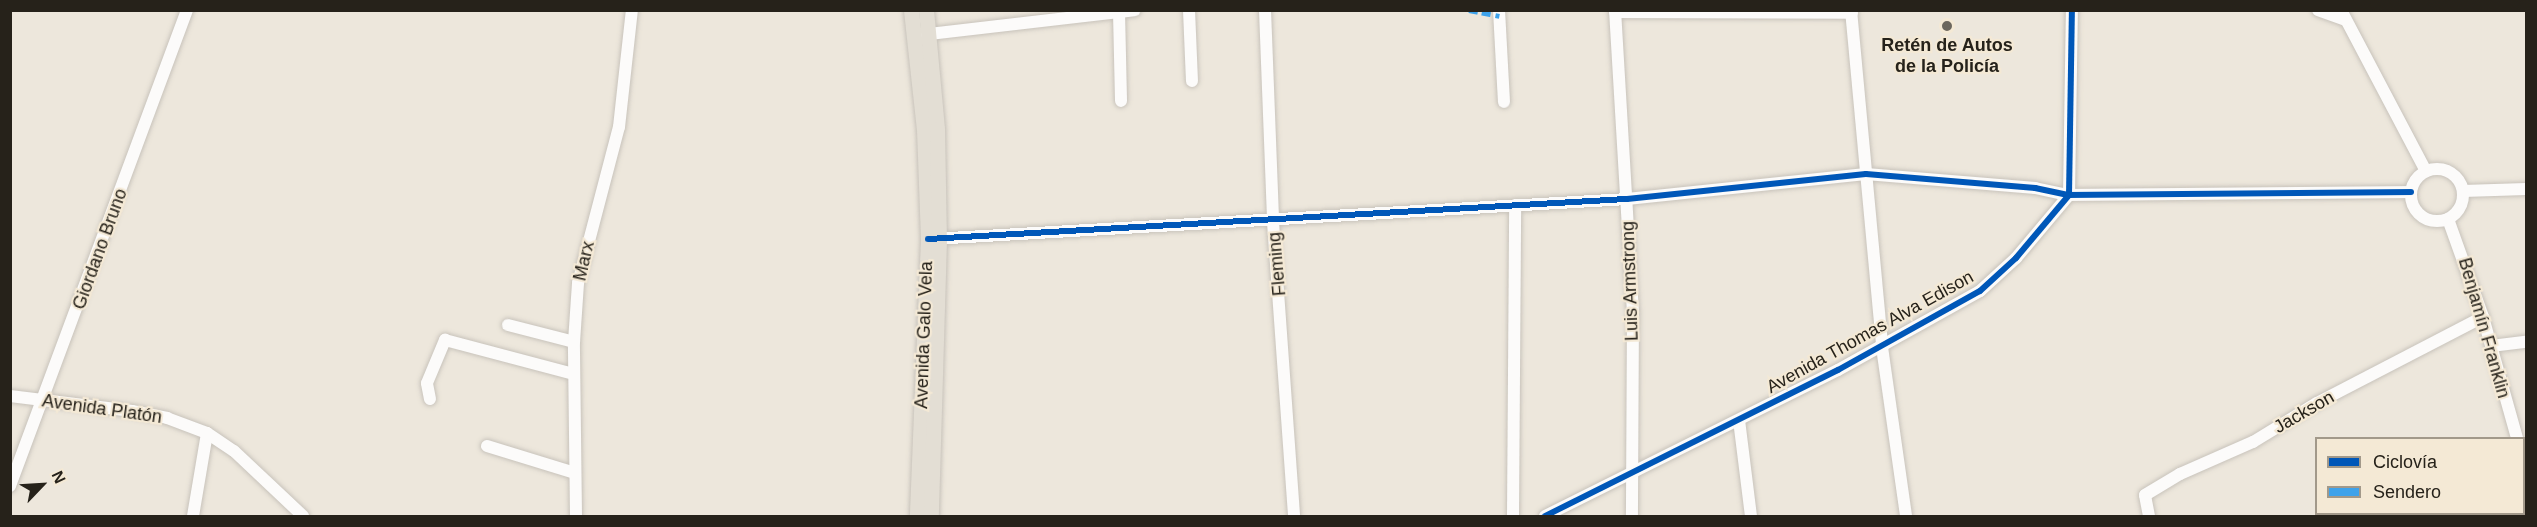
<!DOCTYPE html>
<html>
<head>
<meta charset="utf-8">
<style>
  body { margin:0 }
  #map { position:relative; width:2537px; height:527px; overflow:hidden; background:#ede7dc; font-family:Helvetica,sans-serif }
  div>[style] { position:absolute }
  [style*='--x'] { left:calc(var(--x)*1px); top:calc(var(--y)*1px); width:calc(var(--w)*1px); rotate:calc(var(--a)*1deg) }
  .roads { filter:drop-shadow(0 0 2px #c8c3bb) drop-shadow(0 0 2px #c8c3bb) }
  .minor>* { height:12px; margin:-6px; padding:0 6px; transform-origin:6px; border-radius:6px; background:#fcfbfa }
  .minor>.ring { margin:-6px; padding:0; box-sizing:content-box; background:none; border:12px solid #fcfbfa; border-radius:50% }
  .major>* { height:15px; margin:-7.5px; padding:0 7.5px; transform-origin:7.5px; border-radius:7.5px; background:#e3ded4 }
  .quiet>* { height:4.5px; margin-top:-2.25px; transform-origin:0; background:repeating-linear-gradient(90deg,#3ea2ea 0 9px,transparent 0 13.5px) }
  .cycleway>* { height:6px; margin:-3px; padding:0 3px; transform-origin:3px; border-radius:3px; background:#0057b8 }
  .dots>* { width:16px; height:16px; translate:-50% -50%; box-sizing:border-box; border:3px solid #f4e9d5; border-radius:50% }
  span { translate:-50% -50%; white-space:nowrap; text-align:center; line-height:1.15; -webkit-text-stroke:4.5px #f4e9d5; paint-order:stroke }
  .poi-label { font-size:18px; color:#26221a; font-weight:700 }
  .street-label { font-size:18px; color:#26221a }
  .frame { position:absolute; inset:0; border:12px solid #26221a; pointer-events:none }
  .legend { position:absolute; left:2315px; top:437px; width:210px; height:78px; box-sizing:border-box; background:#f4e9d5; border:2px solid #a2998a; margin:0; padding:8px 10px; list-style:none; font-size:18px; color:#26221a }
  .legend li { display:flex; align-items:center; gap:12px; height:30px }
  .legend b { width:30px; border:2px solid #a2998a }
  .north { position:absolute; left:12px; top:455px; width:60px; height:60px; -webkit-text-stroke:4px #f4e9d5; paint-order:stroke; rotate:65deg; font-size:16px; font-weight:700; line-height:24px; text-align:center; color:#26221a }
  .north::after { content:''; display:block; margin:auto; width:21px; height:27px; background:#26221a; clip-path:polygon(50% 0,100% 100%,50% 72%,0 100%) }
</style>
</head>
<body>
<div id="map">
  <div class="roads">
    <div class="minor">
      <div style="--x:1189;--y:10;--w:71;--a:87.6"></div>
      <div style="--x:1265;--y:10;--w:212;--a:87.8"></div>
      <div style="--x:1273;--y:222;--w:295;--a:85.9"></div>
      <div style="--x:1499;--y:10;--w:92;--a:86.9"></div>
      <div style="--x:1615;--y:10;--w:303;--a:86.6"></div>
      <div style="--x:1633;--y:312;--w:204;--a:90.3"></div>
      <div style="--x:1851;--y:10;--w:338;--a:84.7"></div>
      <div style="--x:1882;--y:347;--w:171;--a:81.9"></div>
      <div style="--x:2318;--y:10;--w:29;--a:20"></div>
      <div style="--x:2341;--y:10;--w:182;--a:62.2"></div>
      <div style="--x:1119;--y:12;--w:89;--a:88.7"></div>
      <div style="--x:1615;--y:12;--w:237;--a:0.2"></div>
      <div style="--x:920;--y:35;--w:216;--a:-6.6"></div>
      <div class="ring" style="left:2411px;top:169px;width:40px;height:40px"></div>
      <div style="--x:2463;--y:191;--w:63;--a:-1.8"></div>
      <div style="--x:2448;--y:219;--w:104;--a:70.3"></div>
      <div style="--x:2483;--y:317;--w:126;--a:74.3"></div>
      <div style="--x:932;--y:239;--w:696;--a:-3.29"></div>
      <div style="--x:1627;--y:199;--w:240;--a:-6"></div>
      <div style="--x:1866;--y:174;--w:170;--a:4.7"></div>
      <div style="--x:2035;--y:188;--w:35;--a:12"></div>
      <div style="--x:2069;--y:195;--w:185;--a:-89.1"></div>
      <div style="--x:508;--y:325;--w:68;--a:14.4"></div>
      <div style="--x:2491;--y:346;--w:35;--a:-7"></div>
      <div style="--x:10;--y:396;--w:123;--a:7"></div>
      <div style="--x:132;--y:411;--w:36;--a:11"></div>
      <div style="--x:167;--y:418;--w:43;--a:20.6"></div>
      <div style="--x:207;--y:433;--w:32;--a:34"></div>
      <div style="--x:234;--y:451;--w:95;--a:43.3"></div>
      <div style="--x:430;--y:399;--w:16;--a:-101"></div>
      <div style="--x:427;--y:383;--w:47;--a:-67.3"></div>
      <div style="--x:445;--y:340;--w:133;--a:14.8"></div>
      <div style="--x:1739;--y:420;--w:97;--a:82.9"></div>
      <div style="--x:487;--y:446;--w:92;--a:17.1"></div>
      <div style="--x:2524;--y:464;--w:11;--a:80"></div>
      <div style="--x:10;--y:486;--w:508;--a:-69.6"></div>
      <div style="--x:193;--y:516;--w:84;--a:-80.4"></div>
      <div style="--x:576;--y:516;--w:174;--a:-90.7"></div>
      <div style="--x:574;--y:342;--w:59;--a:-86.1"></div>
      <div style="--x:578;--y:283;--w:161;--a:-75.3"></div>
      <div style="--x:619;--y:127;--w:118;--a:-83.7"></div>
      <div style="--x:1513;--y:516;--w:311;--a:-89.6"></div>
      <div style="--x:1545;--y:516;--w:327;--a:-26.5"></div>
      <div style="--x:1838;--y:370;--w:162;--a:-29.1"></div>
      <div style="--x:1980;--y:291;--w:49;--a:-42.5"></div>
      <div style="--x:2016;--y:258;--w:82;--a:-49.9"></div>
      <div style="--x:2069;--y:195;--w:342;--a:-0.5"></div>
      <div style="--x:2149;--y:516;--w:21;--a:-101"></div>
      <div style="--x:2145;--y:495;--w:41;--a:-31"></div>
      <div style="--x:2180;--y:474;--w:80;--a:-23.7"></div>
      <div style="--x:2253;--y:442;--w:75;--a:-31.4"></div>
      <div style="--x:2317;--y:403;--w:187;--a:-27.4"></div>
    </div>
    <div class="major">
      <div style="--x:911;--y:10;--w:120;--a:83.8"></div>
      <div style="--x:924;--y:129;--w:110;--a:87.9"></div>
      <div style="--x:928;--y:239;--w:277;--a:92.3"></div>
      <div style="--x:926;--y:10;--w:120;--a:84.7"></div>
      <div style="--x:937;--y:129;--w:110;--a:89"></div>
      <div style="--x:939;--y:239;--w:277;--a:91.7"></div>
    </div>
  </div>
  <div class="quiet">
    <div style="--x:1469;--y:10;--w:31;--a:11"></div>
  </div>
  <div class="cycleway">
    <div style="--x:928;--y:239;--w:700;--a:-3.28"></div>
    <div style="--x:1627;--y:199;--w:240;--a:-6"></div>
    <div style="--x:1866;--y:174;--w:170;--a:4.7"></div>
    <div style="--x:2035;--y:188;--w:35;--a:12"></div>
    <div style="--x:2069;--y:195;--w:185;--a:-89.1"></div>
    <div style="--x:1545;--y:516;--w:327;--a:-26.5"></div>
    <div style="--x:1838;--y:370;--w:162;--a:-29.1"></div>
    <div style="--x:1980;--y:291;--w:49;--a:-42.5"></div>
    <div style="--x:2016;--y:258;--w:82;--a:-49.9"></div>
    <div style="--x:2069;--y:195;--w:342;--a:-0.5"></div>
  </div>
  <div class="dots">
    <div style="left:1947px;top:26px;background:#6c675e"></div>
  </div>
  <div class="poi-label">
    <span style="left:1947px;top:56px">Retén de Autos<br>de la Policía</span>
  </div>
  <div class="street-label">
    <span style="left:100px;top:249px;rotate:-70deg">Giordano Bruno</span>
    <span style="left:584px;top:261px;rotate:-77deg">Marx</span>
    <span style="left:1277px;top:264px;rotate:-95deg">Fleming</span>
    <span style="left:1630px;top:281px;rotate:-92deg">Luis Armstrong</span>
    <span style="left:2484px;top:328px;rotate:74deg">Benjamín Franklin</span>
    <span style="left:1870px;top:332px;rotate:-29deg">Avenida Thomas Alva Edison</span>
    <span style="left:924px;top:335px;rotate:-88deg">Avenida Galo Vela</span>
    <span style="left:102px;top:409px;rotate:8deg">Avenida Platón</span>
    <span style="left:2304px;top:412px;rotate:-30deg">Jackson</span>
  </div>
  <div class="frame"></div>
  <ul class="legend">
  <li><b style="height:8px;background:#0057b8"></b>Ciclovía</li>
  <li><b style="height:8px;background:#3ea2ea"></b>Sendero</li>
  </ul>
  <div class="north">N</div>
</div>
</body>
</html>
